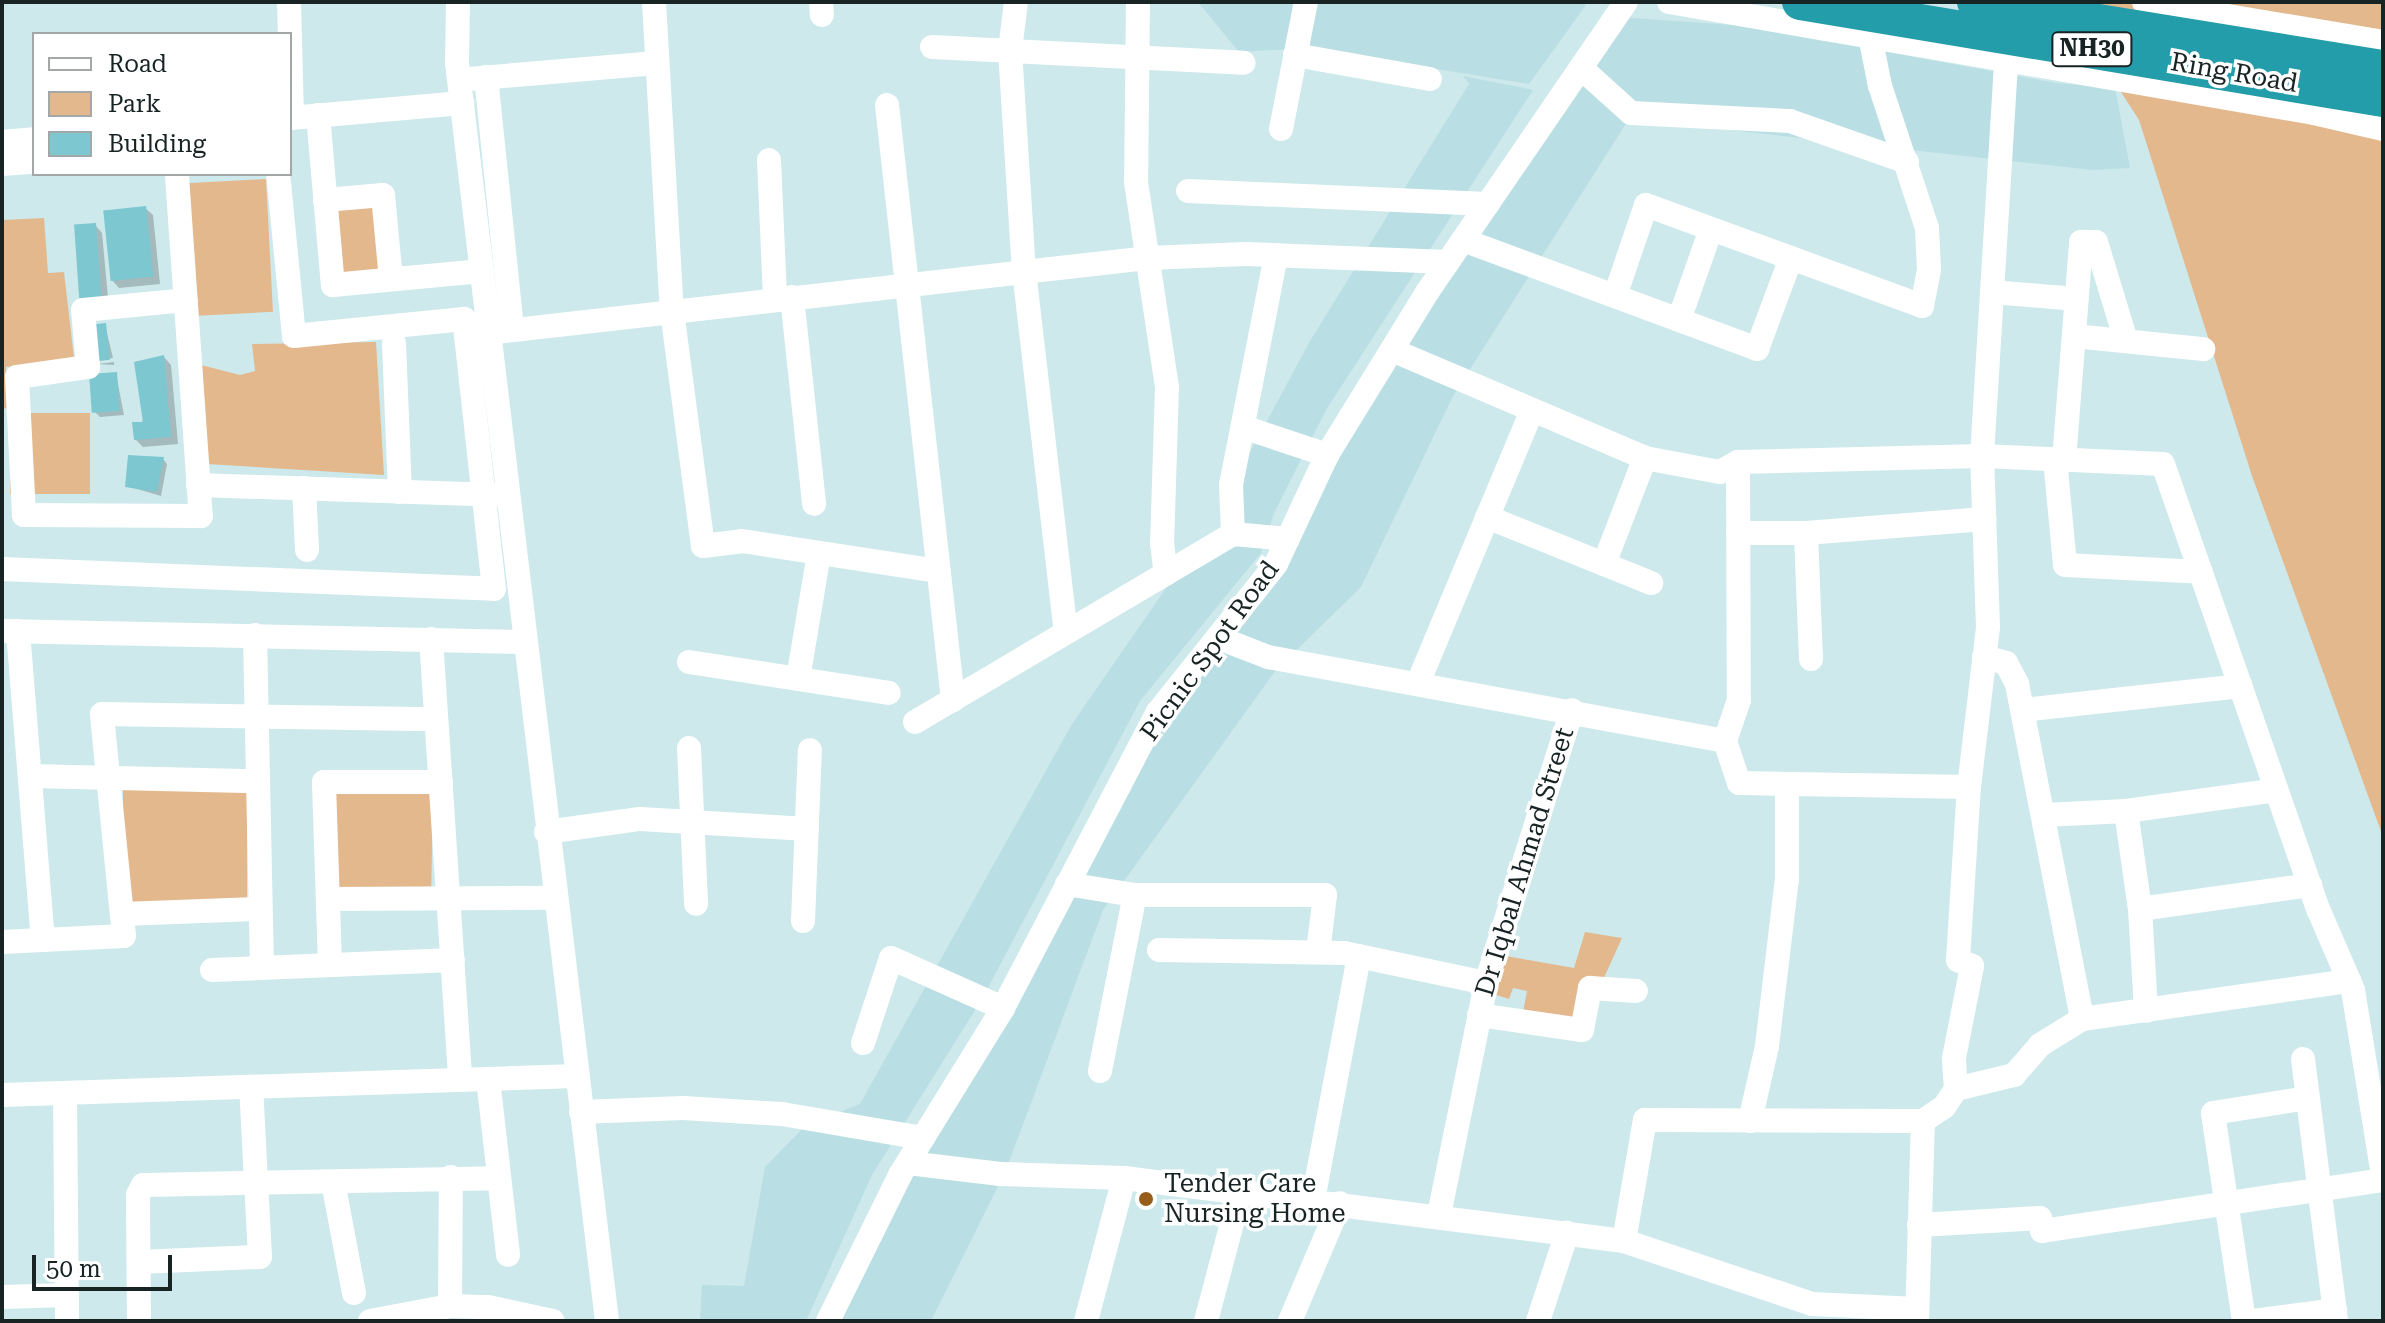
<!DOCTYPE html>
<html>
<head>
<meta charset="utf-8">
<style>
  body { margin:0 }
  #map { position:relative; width:2385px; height:1323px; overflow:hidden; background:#cde9ec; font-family:"Roboto Serif",serif }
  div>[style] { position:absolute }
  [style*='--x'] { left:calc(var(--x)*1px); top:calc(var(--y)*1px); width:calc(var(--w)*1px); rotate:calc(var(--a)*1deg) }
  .built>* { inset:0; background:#b9dee3 }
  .green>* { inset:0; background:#e4b88d; transform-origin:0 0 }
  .shadow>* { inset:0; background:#0003 }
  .building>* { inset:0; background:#7cc7d0; transform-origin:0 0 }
  .minor>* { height:24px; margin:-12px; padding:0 12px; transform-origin:12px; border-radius:12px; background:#fff }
  .highway>* { height:36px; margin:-18px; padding:0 18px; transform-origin:18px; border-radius:18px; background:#239daa }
  .dots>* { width:22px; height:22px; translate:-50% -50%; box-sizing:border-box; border:4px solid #fff; border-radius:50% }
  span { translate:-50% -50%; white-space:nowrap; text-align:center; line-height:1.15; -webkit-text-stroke:7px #fff; paint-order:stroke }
  .shield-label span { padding:2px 6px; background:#fff; border:2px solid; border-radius:6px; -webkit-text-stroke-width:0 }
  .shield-label { font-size:24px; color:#182324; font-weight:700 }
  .street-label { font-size:26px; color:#182324 }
  .poi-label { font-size:26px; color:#182324 }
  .left { translate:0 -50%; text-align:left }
  .frame { position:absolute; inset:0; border:4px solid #182324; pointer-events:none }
  .legend { position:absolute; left:32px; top:32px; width:260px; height:144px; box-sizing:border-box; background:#fff; border:2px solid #a3a7a7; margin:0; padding:10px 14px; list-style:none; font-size:24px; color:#182324 }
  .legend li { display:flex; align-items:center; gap:16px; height:40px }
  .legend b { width:40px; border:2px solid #a3a7a7 }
  .scale { position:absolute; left:32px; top:1255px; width:140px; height:36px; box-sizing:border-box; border:4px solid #182324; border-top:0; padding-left:10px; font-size:24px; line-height:28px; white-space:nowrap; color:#182324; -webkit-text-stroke:6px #fff; paint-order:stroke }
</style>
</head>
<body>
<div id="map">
  <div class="built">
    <div style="clip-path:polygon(1198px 2px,1571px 2px,1586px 5px,1529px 84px,1307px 48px,1239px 52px)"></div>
    <div style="clip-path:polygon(1619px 17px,1746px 26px,2056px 83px,2115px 88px,2130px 168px,2093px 170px,1629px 119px,1453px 396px,1361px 587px,1276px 670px,1103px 910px,1006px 1170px,931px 1321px,836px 1321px,891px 1200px,1165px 714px,1219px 646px,1331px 456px)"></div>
    <div style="clip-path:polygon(1463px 76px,1533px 90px,1326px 410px,1274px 513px,1261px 553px,1140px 701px,982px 999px,872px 1175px,806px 1321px,700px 1321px,702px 1285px,744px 1286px,765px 1167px,804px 1127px,860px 1104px,1072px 724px,1171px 581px,1229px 534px,1247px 458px,1310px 341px,1469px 84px)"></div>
  </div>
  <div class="green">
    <div style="clip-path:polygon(2063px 2px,2383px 2px,2383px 837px,2252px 476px,2139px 120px)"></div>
    <div style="left:266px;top:179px;width:133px;height:80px;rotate:87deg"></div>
    <div style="left:377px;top:201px;width:72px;height:47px;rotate:84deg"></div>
    <div style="clip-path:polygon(44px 218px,48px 273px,64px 272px,74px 358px,6px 367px,7px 408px,2px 409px,2px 220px)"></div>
    <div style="clip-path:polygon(376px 342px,384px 475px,207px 464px,201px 365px,240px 375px,255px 371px,252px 344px)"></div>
    <div style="left:90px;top:413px;width:81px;height:80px;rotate:90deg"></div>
    <div style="left:123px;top:789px;width:124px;height:119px"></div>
    <div style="left:336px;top:791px;width:97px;height:97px;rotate:1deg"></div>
    <div style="clip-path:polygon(1585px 932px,1622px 938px,1603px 980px,1583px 978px,1578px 1018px,1523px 1012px,1527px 991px,1513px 988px,1509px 999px,1496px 995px,1506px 956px,1574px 968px)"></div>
  </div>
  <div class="shadow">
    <div style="clip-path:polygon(145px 208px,153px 215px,160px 284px,119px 288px,112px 280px)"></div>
    <div style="clip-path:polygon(95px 225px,102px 233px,109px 308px,90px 309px)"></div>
    <div style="clip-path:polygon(105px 325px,113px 358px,96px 360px)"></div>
    <div style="clip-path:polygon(164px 357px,171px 365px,178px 444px,143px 447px,136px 440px)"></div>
    <div style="clip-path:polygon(114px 362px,114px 365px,97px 364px)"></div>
    <div style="clip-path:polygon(116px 374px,124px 415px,100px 417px,95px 412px)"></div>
    <div style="clip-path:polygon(163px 459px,167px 464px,161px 496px,127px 486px)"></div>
  </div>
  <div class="building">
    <div style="left:146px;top:206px;width:71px;height:43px;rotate:84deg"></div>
    <div style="left:96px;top:223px;width:78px;height:22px;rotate:86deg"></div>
    <div style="left:106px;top:323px;width:37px;height:18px;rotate:84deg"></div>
    <div style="clip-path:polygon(164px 355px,171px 437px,134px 440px,132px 422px,143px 422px,134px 362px)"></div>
    <div style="left:117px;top:372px;width:39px;height:28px;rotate:86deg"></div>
    <div style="clip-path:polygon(128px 455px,164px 457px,157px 492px,125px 487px)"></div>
  </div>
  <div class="minor">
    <div style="--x:289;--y:2;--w:116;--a:88.5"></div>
    <div style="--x:458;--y:2;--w:61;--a:90.9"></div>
    <div style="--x:457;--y:63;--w:1267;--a:83.2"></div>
    <div style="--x:654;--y:2;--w:310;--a:86.7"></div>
    <div style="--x:672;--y:311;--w:237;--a:82.5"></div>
    <div style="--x:703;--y:546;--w:39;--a:-7"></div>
    <div style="--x:742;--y:541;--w:199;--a:8.7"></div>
    <div style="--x:821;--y:2;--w:13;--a:86"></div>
    <div style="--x:1016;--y:2;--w:48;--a:97.1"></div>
    <div style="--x:1010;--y:50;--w:221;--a:86.4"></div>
    <div style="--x:1024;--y:271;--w:364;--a:83.4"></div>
    <div style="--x:1138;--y:2;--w:180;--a:90.6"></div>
    <div style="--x:1136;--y:182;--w:207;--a:81.4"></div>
    <div style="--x:1167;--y:387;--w:156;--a:91.8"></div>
    <div style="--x:1162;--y:543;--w:31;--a:83"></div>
    <div style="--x:1669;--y:2;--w:654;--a:9.76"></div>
    <div style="--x:2314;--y:113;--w:71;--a:13.1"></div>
    <div style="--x:2144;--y:2;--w:242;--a:9.5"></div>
    <div style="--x:932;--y:47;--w:312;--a:2.9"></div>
    <div style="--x:1295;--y:55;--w:137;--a:10.1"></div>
    <div style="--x:1581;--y:68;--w:67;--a:42"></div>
    <div style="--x:1631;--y:113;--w:159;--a:2.9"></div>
    <div style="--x:1790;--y:121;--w:124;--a:19.3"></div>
    <div style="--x:486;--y:77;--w:254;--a:84.1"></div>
    <div style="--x:469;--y:79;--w:188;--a:-4.9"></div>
    <div style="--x:887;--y:105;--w:599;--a:83.67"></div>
    <div style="--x:318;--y:115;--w:171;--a:85"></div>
    <div style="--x:333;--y:285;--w:149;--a:-5.4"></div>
    <div style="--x:290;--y:118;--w:173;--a:-5"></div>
    <div style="--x:1281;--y:129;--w:129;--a:-78.9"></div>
    <div style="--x:2;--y:142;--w:32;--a:-5"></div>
    <div style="--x:769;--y:160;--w:139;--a:87.5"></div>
    <div style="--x:2;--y:164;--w:32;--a:-4"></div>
    <div style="--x:177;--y:176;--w:341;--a:86"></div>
    <div style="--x:201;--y:516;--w:177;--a:-179.7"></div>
    <div style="--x:24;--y:515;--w:138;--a:-92.9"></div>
    <div style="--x:17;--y:377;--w:72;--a:-8"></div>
    <div style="--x:88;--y:367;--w:57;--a:-95"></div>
    <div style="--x:83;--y:310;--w:103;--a:-5.5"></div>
    <div style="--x:1188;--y:191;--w:300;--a:2.5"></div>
    <div style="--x:325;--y:200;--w:58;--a:-4.9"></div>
    <div style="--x:383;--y:195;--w:84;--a:84.6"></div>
    <div style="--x:1463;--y:240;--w:314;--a:20.3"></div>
    <div style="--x:1757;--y:349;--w:97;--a:-69.5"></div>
    <div style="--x:1992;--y:292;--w:85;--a:4.7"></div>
    <div style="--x:1615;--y:296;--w:96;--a:-71.2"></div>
    <div style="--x:1646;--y:205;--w:294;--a:20.1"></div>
    <div style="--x:1922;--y:306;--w:38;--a:-79"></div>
    <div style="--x:1929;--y:269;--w:41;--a:-92.8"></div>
    <div style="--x:1927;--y:228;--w:150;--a:-108.3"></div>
    <div style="--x:1880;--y:86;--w:51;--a:-101.3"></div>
    <div style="--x:792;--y:297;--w:208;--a:83.9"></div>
    <div style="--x:1679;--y:320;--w:96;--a:-70.6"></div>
    <div style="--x:488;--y:333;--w:663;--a:-6.49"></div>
    <div style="--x:1147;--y:258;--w:99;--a:-2.3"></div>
    <div style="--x:1246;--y:254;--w:202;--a:2.3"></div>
    <div style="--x:2074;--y:336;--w:130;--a:5.8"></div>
    <div style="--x:394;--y:343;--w:149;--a:87.7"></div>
    <div style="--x:1392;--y:350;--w:275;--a:23.1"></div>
    <div style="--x:1645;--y:458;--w:76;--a:10.6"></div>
    <div style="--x:1720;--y:472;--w:21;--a:-29"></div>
    <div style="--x:1738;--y:462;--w:244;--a:-1.4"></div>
    <div style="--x:1982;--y:456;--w:181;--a:2.5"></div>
    <div style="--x:2163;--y:464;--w:473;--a:70.8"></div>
    <div style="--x:2319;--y:911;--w:86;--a:66.7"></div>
    <div style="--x:2353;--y:990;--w:188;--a:80.8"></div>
    <div style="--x:1243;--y:427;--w:89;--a:18.4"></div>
    <div style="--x:2055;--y:459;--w:106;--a:84.6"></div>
    <div style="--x:2065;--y:565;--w:136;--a:2.9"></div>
    <div style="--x:2064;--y:460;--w:219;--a:-85.5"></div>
    <div style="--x:2081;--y:242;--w:15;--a:0"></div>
    <div style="--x:2096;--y:242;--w:103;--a:73.1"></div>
    <div style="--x:1738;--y:462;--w:238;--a:89.8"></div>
    <div style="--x:1739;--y:700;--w:43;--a:108.9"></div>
    <div style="--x:1725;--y:741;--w:44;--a:71.6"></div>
    <div style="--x:1739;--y:783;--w:230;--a:1"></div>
    <div style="--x:198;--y:485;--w:298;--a:1.9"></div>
    <div style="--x:304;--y:488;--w:62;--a:87.2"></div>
    <div style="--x:1487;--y:517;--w:177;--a:21.9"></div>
    <div style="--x:1738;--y:533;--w:68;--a:0"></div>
    <div style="--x:1233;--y:534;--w:49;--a:-92.3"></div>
    <div style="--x:1231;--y:485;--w:234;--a:-78.9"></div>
    <div style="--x:1604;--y:564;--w:114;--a:-68.9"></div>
    <div style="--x:2;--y:569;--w:492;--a:2.3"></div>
    <div style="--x:494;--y:589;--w:272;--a:-96.3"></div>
    <div style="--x:464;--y:319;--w:171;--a:174.3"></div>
    <div style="--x:294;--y:336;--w:163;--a:-95.6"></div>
    <div style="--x:2;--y:631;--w:521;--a:1.21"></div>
    <div style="--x:18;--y:631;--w:310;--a:85.4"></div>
    <div style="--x:255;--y:635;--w:333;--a:88.8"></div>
    <div style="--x:1219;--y:638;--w:53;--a:21.2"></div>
    <div style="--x:1268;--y:657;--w:465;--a:10.4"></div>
    <div style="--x:431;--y:639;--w:442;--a:86.2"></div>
    <div style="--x:1984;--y:657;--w:23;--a:15"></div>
    <div style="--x:2006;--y:663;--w:24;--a:62"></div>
    <div style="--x:2017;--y:684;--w:341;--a:79"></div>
    <div style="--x:1811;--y:659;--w:126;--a:-92.3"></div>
    <div style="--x:1806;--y:533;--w:179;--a:-4.5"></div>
    <div style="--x:689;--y:662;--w:202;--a:8.8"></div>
    <div style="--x:798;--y:679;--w:128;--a:-80.5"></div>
    <div style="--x:1418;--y:683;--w:296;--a:-67.3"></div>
    <div style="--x:2023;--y:710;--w:219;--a:-6.3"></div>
    <div style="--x:915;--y:722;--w:369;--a:-30.6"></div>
    <div style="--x:1233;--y:534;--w:55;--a:5.2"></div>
    <div style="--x:689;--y:748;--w:156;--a:87.4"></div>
    <div style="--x:30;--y:776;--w:228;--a:1.3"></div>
    <div style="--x:2126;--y:811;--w:152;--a:-7.9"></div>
    <div style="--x:2044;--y:815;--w:82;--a:-2.8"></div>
    <div style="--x:2126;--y:811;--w:99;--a:81.9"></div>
    <div style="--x:2140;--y:909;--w:102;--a:86.6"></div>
    <div style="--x:546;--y:832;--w:95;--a:-7.9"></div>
    <div style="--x:640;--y:819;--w:167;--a:3.4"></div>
    <div style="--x:1067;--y:884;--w:69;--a:9.2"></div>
    <div style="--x:328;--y:899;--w:226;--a:-0.3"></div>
    <div style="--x:2140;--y:909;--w:172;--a:-8"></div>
    <div style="--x:122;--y:914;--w:138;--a:-2.1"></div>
    <div style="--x:803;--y:921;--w:171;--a:-87.7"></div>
    <div style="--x:2;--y:942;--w:122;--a:-2.8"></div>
    <div style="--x:124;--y:936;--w:223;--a:-95.7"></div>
    <div style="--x:102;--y:714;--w:334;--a:0.9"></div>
    <div style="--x:1159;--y:950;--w:185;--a:0.9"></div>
    <div style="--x:1344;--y:953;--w:145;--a:11.9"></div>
    <div style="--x:330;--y:965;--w:183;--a:-91.9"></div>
    <div style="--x:324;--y:782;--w:117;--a:0"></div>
    <div style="--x:212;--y:970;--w:241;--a:-2.4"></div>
    <div style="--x:1479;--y:1015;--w:104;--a:8.3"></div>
    <div style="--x:1582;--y:1030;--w:43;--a:-79.2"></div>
    <div style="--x:1590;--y:988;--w:46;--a:3.7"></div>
    <div style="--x:863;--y:1043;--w:89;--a:-71.8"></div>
    <div style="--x:891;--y:958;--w:123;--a:24.1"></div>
    <div style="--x:2303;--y:1059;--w:264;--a:82.8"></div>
    <div style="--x:1100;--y:1071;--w:179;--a:-78.8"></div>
    <div style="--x:1135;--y:895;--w:190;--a:0"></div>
    <div style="--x:1325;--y:895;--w:57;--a:97"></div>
    <div style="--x:488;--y:1079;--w:177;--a:83.5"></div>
    <div style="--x:1956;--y:1089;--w:31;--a:-94"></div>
    <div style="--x:1954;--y:1058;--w:94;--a:-78.9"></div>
    <div style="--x:1972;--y:966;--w:15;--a:-157"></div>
    <div style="--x:1958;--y:960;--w:173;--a:-86.4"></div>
    <div style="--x:1969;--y:787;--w:161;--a:-83.2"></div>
    <div style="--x:1988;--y:627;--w:171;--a:-92"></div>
    <div style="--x:1982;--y:456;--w:398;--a:-86.5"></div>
    <div style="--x:65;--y:1093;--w:228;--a:89.5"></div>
    <div style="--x:2;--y:1095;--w:574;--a:-1.9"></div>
    <div style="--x:581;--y:1112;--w:102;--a:-2.2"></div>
    <div style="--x:683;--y:1108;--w:99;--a:3.5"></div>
    <div style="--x:782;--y:1114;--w:143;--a:9.7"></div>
    <div style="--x:1750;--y:1121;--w:77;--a:-77.2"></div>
    <div style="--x:1767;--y:1046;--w:168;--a:-83.2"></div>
    <div style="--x:1787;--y:879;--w:95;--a:-90"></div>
    <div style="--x:908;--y:1163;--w:93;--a:6.8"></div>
    <div style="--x:1000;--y:1174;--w:124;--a:1.8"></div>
    <div style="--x:1124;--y:1178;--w:504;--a:7.18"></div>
    <div style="--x:1624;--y:1241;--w:198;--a:18.5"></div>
    <div style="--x:1812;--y:1304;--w:105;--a:2.7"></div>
    <div style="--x:333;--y:1182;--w:113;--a:79.3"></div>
    <div style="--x:1313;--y:1200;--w:248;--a:-79.3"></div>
    <div style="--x:1439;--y:1215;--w:237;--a:-78.5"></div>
    <div style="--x:1486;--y:983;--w:286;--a:-72.5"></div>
    <div style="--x:1919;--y:1225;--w:121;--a:-3.3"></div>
    <div style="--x:2040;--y:1218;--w:13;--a:81"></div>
    <div style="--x:2042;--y:1231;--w:345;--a:-8.5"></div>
    <div style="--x:1624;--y:1241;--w:123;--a:-80.2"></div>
    <div style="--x:1645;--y:1120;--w:278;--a:0.2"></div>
    <div style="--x:1923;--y:1121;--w:25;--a:-34"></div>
    <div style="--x:1944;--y:1107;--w:22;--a:-56"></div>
    <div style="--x:1956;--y:1089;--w:60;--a:-13.6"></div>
    <div style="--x:2014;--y:1075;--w:40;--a:-49"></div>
    <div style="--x:2040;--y:1045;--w:49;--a:-31.8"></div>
    <div style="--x:2082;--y:1019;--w:270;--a:-8.1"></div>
    <div style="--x:139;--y:1262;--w:121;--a:-2.4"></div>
    <div style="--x:260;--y:1257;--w:170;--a:-93"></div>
    <div style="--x:2;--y:1297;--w:65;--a:-1.8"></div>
    <div style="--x:450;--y:1306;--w:129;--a:-89.6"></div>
    <div style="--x:139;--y:1321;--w:126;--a:-90.5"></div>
    <div style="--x:138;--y:1195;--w:11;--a:-63"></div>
    <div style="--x:143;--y:1185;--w:355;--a:-1.1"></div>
    <div style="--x:370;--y:1321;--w:81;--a:-10.6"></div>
    <div style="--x:450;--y:1306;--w:38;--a:2"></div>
    <div style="--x:488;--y:1307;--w:66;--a:12.3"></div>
    <div style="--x:828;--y:1321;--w:163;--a:-63.7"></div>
    <div style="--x:900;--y:1175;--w:196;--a:-58.3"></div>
    <div style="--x:1003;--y:1008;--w:334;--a:-62.4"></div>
    <div style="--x:1158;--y:712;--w:189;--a:-51.4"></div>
    <div style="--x:1276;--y:564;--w:120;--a:-64.9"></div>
    <div style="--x:1327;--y:455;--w:193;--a:-58.4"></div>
    <div style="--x:1428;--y:291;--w:350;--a:-55.6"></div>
    <div style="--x:1086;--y:1321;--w:148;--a:-75.1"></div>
    <div style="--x:1206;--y:1321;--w:132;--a:-75.1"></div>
    <div style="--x:1290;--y:1321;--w:128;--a:-67"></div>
    <div style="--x:1538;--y:1321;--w:93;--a:-71.8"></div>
    <div style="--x:1917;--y:1321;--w:200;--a:-88.3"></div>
    <div style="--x:2244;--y:1321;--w:210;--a:-98.5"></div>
    <div style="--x:2213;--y:1113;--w:96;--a:-9"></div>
    <div style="--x:2253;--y:1321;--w:83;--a:-7.6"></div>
  </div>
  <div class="highway">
    <div style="--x:1800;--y:2;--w:591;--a:9.45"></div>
    <div style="--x:1975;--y:2;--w:413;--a:9.2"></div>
  </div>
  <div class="dots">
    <div style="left:1146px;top:1199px;background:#975e1b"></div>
  </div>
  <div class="shield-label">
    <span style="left:2092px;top:49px">NH30</span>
  </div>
  <div class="street-label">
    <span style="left:2234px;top:73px;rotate:10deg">Ring Road</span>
    <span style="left:1210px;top:651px;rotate:-54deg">Picnic Spot Road</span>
    <span style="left:1525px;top:862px;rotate:-73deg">Dr Iqbal Ahmad Street</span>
  </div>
  <div class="poi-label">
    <span class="left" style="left:1164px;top:1199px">Tender Care<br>Nursing Home</span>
  </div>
  <div class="frame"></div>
  <ul class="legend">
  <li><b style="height:10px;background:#fff"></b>Road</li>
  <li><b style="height:22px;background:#e4b88d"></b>Park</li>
  <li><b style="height:22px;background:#7cc7d0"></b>Building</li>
  </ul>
  <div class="scale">50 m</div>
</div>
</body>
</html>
